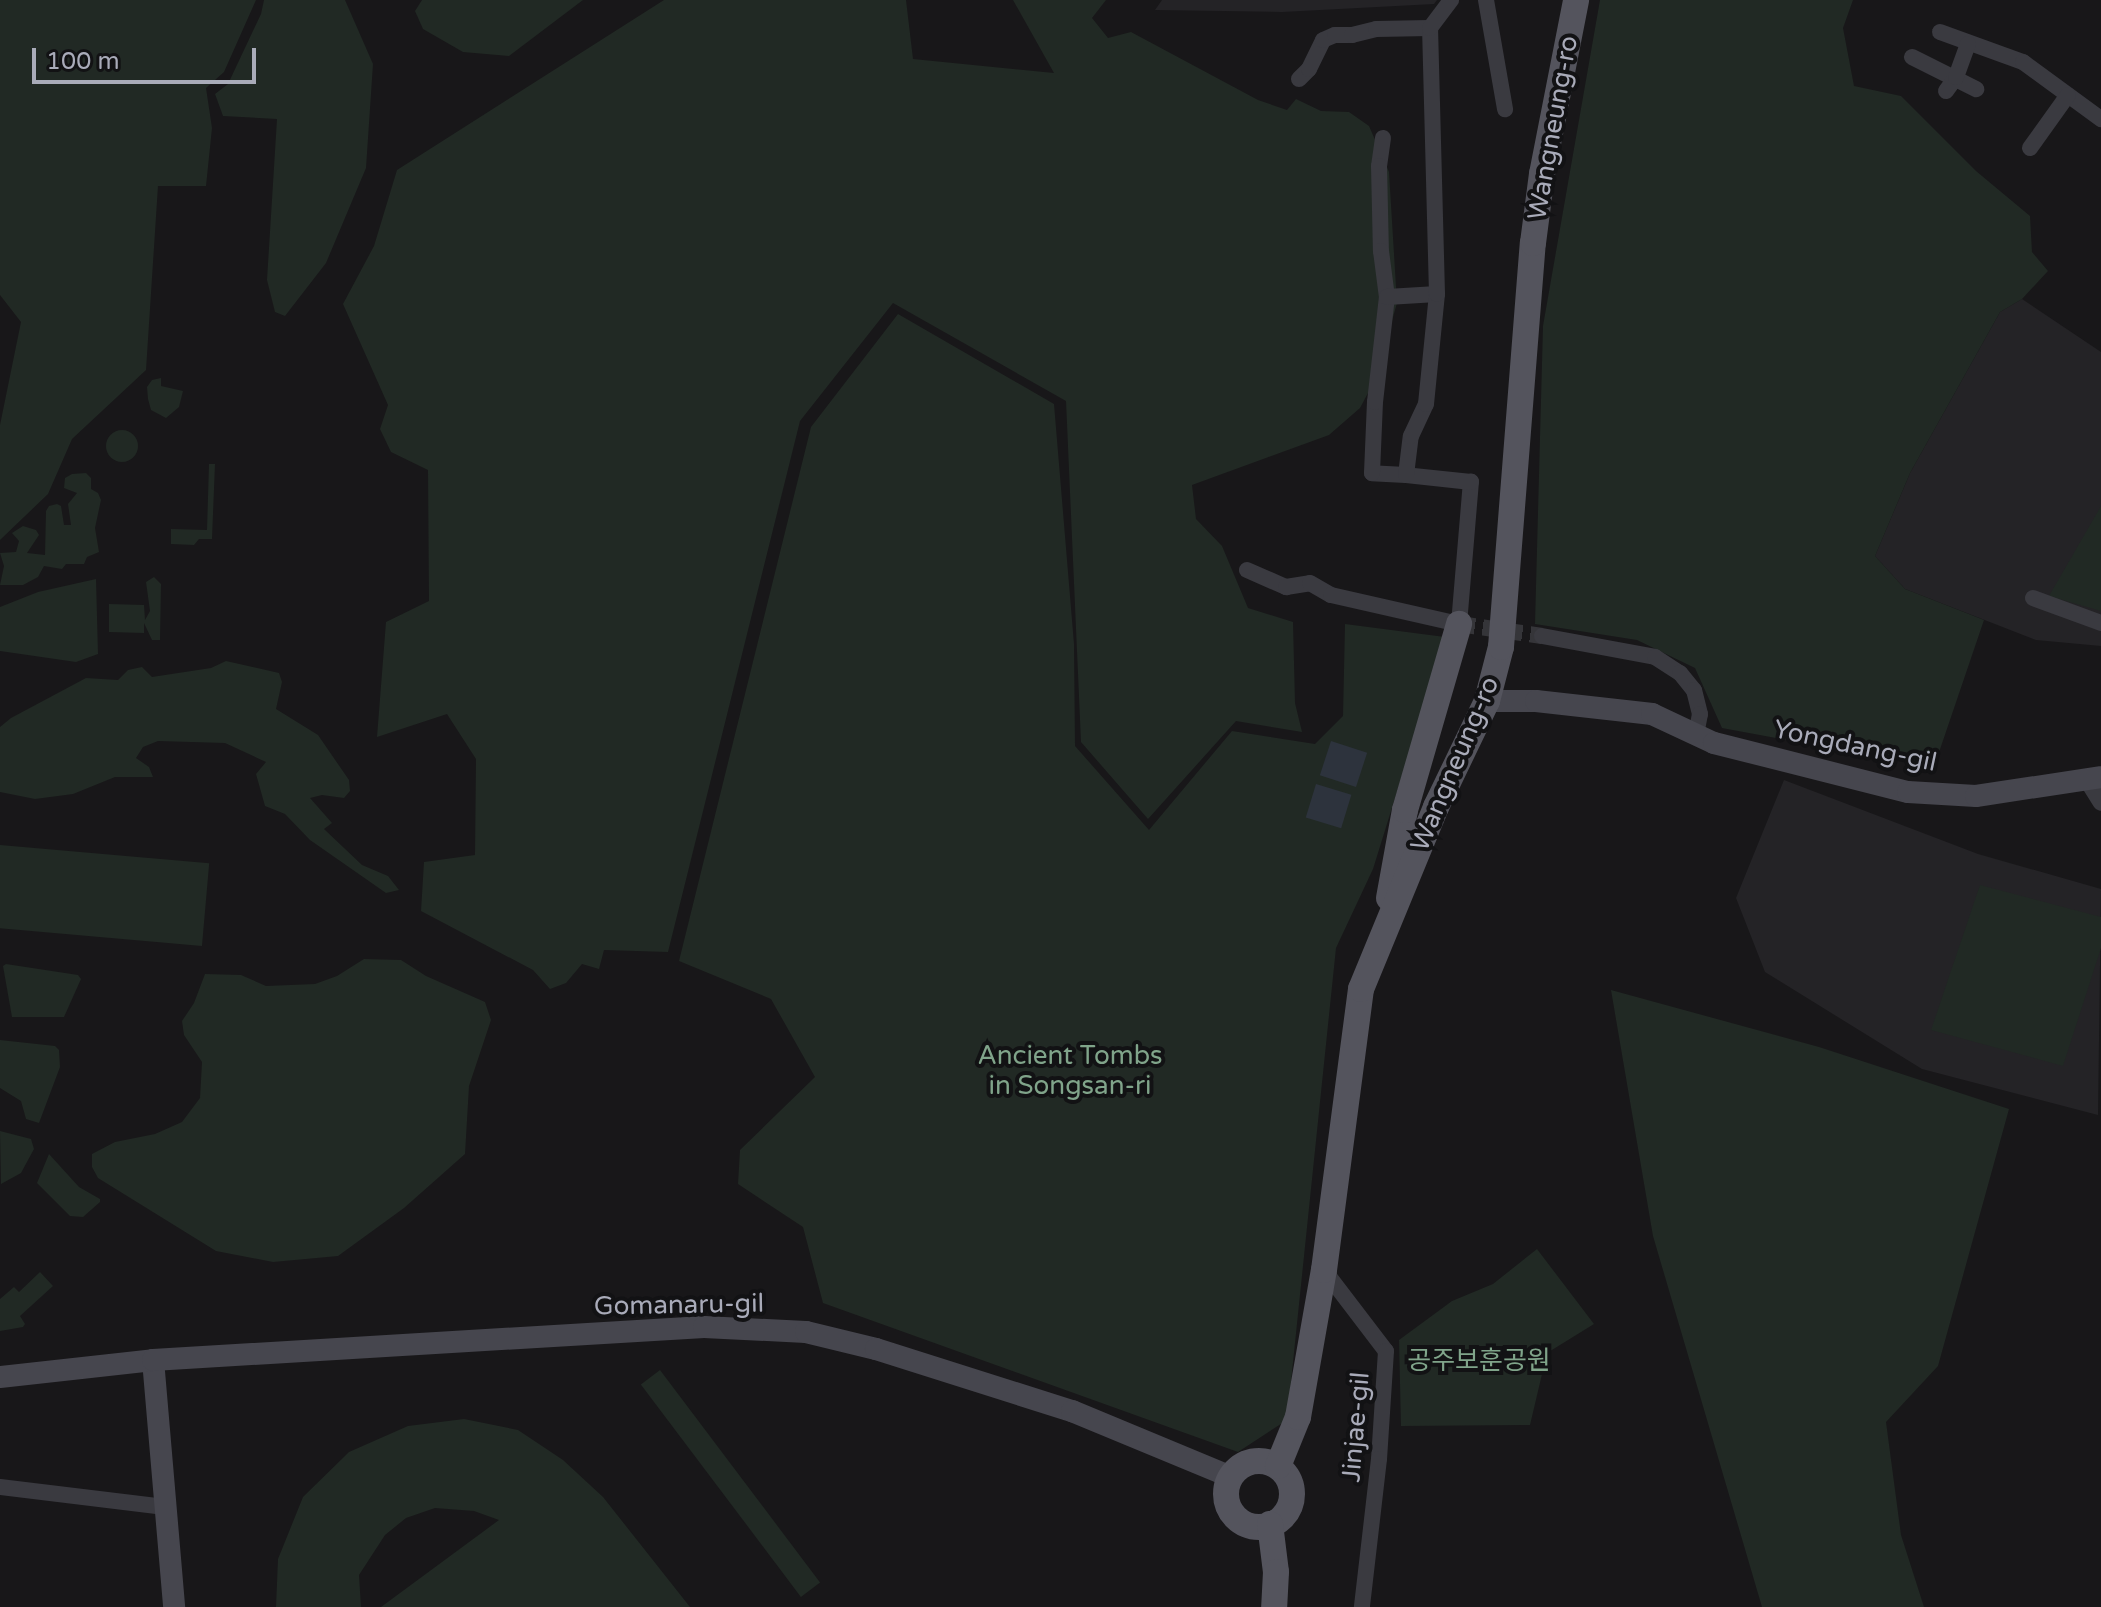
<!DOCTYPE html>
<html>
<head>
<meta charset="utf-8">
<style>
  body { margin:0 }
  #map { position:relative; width:2101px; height:1607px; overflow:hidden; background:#181719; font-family:"Varela Round","Noto Sans KR",sans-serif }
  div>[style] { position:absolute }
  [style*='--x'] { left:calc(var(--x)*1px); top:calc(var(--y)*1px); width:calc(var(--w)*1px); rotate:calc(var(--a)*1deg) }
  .built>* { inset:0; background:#242326 }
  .green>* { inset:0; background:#212924; transform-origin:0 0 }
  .round { border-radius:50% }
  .water>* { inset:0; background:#2d333d; transform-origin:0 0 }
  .street-tunnel>* { height:16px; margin-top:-8px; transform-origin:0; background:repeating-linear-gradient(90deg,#353539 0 16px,transparent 0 24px) }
  .street>* { height:16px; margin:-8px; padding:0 8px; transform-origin:8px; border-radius:8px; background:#3a3a40 }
  .secondary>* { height:22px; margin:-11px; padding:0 11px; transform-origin:11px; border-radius:11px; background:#46464e }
  .primary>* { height:26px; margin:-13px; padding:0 13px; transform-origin:13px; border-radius:13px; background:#54545d }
  .primary>.ring { margin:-13px; padding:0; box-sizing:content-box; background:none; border:26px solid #54545d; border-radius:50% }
  span { translate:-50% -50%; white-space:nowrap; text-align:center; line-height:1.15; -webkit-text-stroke:8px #121214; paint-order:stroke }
  .street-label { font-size:26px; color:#a9abb9 }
  .park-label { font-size:26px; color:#80a48a }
  .scale { position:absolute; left:32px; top:48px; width:224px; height:36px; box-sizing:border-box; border:4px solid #a9abb9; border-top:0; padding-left:10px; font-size:24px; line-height:28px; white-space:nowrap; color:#a9abb9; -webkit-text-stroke:6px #121214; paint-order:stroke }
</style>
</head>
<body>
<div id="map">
  <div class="built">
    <div style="clip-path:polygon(1162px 0,1437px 0,1434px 4px,1282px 12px,1155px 10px)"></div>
    <div style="clip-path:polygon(2022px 299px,2101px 352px,2101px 646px,2036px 640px,1905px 589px,1875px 556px,1910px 473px,2000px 312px)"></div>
    <div style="clip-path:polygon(1784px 780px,1978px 854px,2101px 889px,2098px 1115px,1922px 1069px,1765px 972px,1736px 898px)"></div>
  </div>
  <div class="green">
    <div style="clip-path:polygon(0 0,256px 0,224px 72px,206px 88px,212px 128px,206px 186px,158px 186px,146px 370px,72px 439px,48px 494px,0 540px,0 425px,21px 322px,0 295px)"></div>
    <div style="clip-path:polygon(264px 0,345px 0,373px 64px,366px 168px,326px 263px,285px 316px,275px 312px,267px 280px,277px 119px,223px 116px,215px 94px,228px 84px,261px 14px)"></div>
    <div style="clip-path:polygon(422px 0,583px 0,509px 56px,463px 52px,423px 29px,415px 11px)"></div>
    <div style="clip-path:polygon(664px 0,906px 0,913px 59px,1054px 73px,1013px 0,1106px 0,1092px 18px,1108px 38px,1131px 32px,1258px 100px,1287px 110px,1296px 99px,1321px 111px,1349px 112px,1369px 126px,1389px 172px,1397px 303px,1376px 378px,1360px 408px,1329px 435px,1192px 485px,1196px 519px,1222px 546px,1248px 608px,1293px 622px,1295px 703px,1302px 732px,1236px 721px,1148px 819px,1081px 742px,1066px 401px,893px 303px,800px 421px,668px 952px,604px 950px,599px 969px,582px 964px,566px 983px,550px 989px,533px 970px,421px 911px,424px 862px,475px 855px,476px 759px,447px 714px,377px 737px,386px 622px,429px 601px,428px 470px,391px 452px,380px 429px,388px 405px,343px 304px,374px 246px,397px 170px)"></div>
    <div style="clip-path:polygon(1600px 0,1853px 0,1843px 28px,1854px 86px,1901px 96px,1976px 171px,2030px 216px,2032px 252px,2048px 271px,2022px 299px,2000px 312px,1910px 473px,1875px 556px,1905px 589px,1984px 620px,1934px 767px,1722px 728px,1695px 668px,1637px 640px,1535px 624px,1543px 326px)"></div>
    <div style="clip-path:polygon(898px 314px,1054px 404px,1074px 644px,1075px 746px,1149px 830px,1232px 731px,1315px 744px,1343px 716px,1345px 624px,1445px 637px,1373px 869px,1336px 948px,1287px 1420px,1238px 1452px,823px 1303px,803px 1227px,738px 1184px,740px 1150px,815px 1077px,771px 999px,679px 961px,811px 427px)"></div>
    <div style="clip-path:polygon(161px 378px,161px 386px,183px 391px,179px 407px,166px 418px,151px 410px,148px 399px,147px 387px,152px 380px)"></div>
    <div class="round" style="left:106px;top:430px;width:32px;height:32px"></div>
    <div style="clip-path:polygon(209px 464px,215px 464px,212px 539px,199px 539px,194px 545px,171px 544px,171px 529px,207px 530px)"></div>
    <div style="clip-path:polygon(86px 473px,91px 478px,91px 489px,98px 493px,101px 500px,95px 528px,99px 552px,87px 557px,84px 564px,66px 564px,62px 569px,44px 566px,38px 577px,23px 585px,0 585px,4px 566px,0 553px,16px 552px,19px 541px,12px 533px,23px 526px,36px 530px,39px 535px,27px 553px,45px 555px,46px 511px,49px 506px,57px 504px,61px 506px,64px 525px,71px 525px,68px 504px,77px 493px,64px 488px,65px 478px,72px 474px)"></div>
    <div style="clip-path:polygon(2101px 506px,2101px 611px,2049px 596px)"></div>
    <div style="clip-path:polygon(154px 577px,161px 584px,160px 640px,152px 640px,144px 623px,144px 633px,109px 632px,109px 604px,144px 605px,145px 620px,150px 611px,146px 582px)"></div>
    <div style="clip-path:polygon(96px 579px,98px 654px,76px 662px,0 651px,0 607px,38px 592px)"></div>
    <div style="clip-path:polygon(226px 661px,279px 673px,282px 682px,276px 709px,318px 735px,349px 780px,350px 791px,344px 798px,322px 795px,310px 798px,332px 823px,324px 829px,362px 865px,388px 876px,399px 890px,386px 893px,310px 840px,285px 814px,265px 806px,256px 774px,266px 762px,225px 743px,158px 741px,143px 747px,136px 758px,149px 767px,153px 777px,115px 777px,73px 794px,35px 799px,0 792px,0 727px,11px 718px,86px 678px,118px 680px,128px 670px,142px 667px,152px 677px,211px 668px)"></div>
    <div style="left:0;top:845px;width:210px;height:83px;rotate:5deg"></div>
    <div style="clip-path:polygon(1980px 885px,2101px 917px,2101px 948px,2063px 1066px,1931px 1030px)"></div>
    <div style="clip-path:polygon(364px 959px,401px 960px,426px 976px,485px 1002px,491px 1020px,469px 1086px,465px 1154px,404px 1208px,338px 1256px,273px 1262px,216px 1251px,98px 1178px,92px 1167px,92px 1154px,115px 1142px,155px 1134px,182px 1122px,200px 1098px,202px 1062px,184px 1035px,182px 1021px,194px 1003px,205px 974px,241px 975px,266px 986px,315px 984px,337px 976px)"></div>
    <div style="clip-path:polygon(6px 964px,78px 975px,81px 979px,64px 1017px,12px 1017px,3px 966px)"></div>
    <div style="clip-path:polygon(1611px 990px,1819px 1047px,2009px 1109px,1938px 1366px,1886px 1422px,1901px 1535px,1924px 1607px,1762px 1607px,1653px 1236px)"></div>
    <div style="clip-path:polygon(0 1040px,55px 1046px,59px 1050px,60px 1067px,39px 1123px,26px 1119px,21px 1101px,0 1088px)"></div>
    <div style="clip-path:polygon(0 1131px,31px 1139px,34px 1149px,21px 1173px,1px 1184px)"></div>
    <div style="clip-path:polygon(49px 1154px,79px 1187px,100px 1199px,100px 1202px,83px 1217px,70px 1216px,37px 1183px)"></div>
    <div style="clip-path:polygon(1537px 1249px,1594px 1324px,1547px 1353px,1530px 1425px,1401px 1426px,1399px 1340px,1452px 1301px,1493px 1284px)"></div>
    <div style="clip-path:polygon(40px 1272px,53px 1286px,20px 1316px,25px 1324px,23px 1327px,0 1331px,0 1299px,14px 1287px,19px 1292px)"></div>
    <div style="left:660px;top:1370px;width:266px;height:24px;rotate:53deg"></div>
    <div style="clip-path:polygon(464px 1419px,518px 1430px,563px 1460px,603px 1497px,690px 1607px,381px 1607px,499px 1520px,474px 1511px,435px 1508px,406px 1518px,385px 1535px,359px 1575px,361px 1607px,276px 1607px,278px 1559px,303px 1497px,349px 1452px,408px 1426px)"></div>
  </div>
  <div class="water">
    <div style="left:1331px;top:741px;width:38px;height:36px;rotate:18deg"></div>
    <div style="left:1316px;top:784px;width:37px;height:35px;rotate:17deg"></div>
  </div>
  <div class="street-tunnel">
    <div style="--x:1459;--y:624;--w:84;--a:8.2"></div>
  </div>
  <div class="street">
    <div style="--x:1486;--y:0;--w:111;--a:80.1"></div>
    <div style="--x:1940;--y:32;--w:88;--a:19.9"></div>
    <div style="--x:2023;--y:62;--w:97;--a:36.2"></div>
    <div style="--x:1912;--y:57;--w:72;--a:26.6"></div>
    <div style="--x:1299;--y:79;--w:14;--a:-45"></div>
    <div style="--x:1309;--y:69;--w:32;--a:-64"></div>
    <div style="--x:1323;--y:40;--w:13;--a:-23"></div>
    <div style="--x:1335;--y:35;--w:17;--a:0"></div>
    <div style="--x:1352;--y:35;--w:25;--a:-14"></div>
    <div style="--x:1376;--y:29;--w:54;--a:-1.1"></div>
    <div style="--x:1946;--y:91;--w:17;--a:-54"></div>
    <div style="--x:1956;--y:77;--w:35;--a:-70"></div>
    <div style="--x:1383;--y:138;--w:28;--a:98"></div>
    <div style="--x:1379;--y:166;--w:85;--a:88.7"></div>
    <div style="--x:1381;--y:251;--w:46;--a:82.6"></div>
    <div style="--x:2030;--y:148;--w:65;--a:-54.4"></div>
    <div style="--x:1406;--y:475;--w:34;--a:-177"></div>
    <div style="--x:1372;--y:473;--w:71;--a:-87.6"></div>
    <div style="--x:1375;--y:402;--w:106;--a:-83.5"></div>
    <div style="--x:1387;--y:297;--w:50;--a:-3.4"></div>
    <div style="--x:1247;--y:570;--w:43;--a:23.6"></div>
    <div style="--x:1286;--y:587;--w:24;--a:-9"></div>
    <div style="--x:1310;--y:583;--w:24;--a:30"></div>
    <div style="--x:1331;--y:595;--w:131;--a:12.8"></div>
    <div style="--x:1459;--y:624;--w:143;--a:-85.2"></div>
    <div style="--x:1471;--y:482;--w:65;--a:-173.9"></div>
    <div style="--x:1406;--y:475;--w:39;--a:-83"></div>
    <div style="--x:1411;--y:436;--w:35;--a:-65"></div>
    <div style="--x:1426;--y:404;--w:111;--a:-84.3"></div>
    <div style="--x:1437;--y:294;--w:266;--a:-91.5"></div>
    <div style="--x:1430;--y:28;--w:35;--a:-53"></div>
    <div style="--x:2033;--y:598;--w:72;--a:20.2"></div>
    <div style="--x:1542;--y:636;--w:115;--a:10.5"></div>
    <div style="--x:1655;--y:657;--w:30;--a:33"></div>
    <div style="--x:1680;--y:673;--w:22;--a:51"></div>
    <div style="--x:1694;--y:690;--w:25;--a:76"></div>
    <div style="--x:1700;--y:714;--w:21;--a:101"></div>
    <div style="--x:2086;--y:779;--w:28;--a:58"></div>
    <div style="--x:1324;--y:1270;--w:102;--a:52.6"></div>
    <div style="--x:1386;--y:1351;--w:108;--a:93.7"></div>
    <div style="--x:1379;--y:1459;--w:149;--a:96.6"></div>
    <div style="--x:0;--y:1487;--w:166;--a:6.9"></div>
  </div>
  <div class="secondary">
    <div style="--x:1487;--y:701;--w:49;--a:0"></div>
    <div style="--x:1536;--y:701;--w:117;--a:6.4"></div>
    <div style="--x:1652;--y:714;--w:68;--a:25.1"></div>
    <div style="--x:1714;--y:743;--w:200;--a:14.2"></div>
    <div style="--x:1908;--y:792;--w:68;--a:3.4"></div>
    <div style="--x:1976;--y:796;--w:126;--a:-8.6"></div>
    <div style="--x:153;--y:1360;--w:248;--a:85.1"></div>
    <div style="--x:0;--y:1377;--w:154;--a:-6.3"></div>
    <div style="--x:153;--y:1360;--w:552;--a:-3.43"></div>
    <div style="--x:704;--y:1327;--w:102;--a:2.8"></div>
    <div style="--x:806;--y:1332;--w:72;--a:13.7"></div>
    <div style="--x:876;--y:1349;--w:206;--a:17.6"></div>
    <div style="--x:1072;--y:1411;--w:172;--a:22.5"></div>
  </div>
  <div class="primary">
    <div style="--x:1389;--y:898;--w:89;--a:-79.7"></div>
    <div style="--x:1405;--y:810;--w:194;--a:-73.8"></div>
    <div class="ring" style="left:1226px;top:1461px;width:40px;height:40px"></div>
    <div style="--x:1278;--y:1466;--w:53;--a:-67.8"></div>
    <div style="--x:1298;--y:1417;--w:149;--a:-80"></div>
    <div style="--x:1324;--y:1270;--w:283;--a:-82.5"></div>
    <div style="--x:1361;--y:989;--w:197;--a:-67.6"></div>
    <div style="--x:1436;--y:807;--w:118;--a:-64.3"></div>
    <div style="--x:1487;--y:701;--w:56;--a:-75.5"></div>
    <div style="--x:1501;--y:647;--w:405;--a:-85.5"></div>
    <div style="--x:1533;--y:243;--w:70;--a:-82.6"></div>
    <div style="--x:1542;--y:174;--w:177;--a:-78.9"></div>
    <div style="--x:1270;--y:1524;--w:48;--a:82.9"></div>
    <div style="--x:1276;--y:1572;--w:35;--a:93"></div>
  </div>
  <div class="street-label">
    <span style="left:1553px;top:128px;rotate:-80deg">Wangneung-ro</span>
    <span style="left:1855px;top:746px;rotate:12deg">Yongdang-gil</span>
    <span style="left:1455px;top:764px;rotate:-67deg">Wangneung-ro</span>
    <span style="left:679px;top:1305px;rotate:-1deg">Gomanaru-gil</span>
    <span style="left:1356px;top:1427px;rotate:-85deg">Jinjae-gil</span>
  </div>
  <div class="park-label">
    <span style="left:1070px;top:1071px">Ancient Tombs<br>in Songsan-ri</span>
    <span style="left:1479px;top:1361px">공주보훈공원</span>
  </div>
  <div class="scale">100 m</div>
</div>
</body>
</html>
